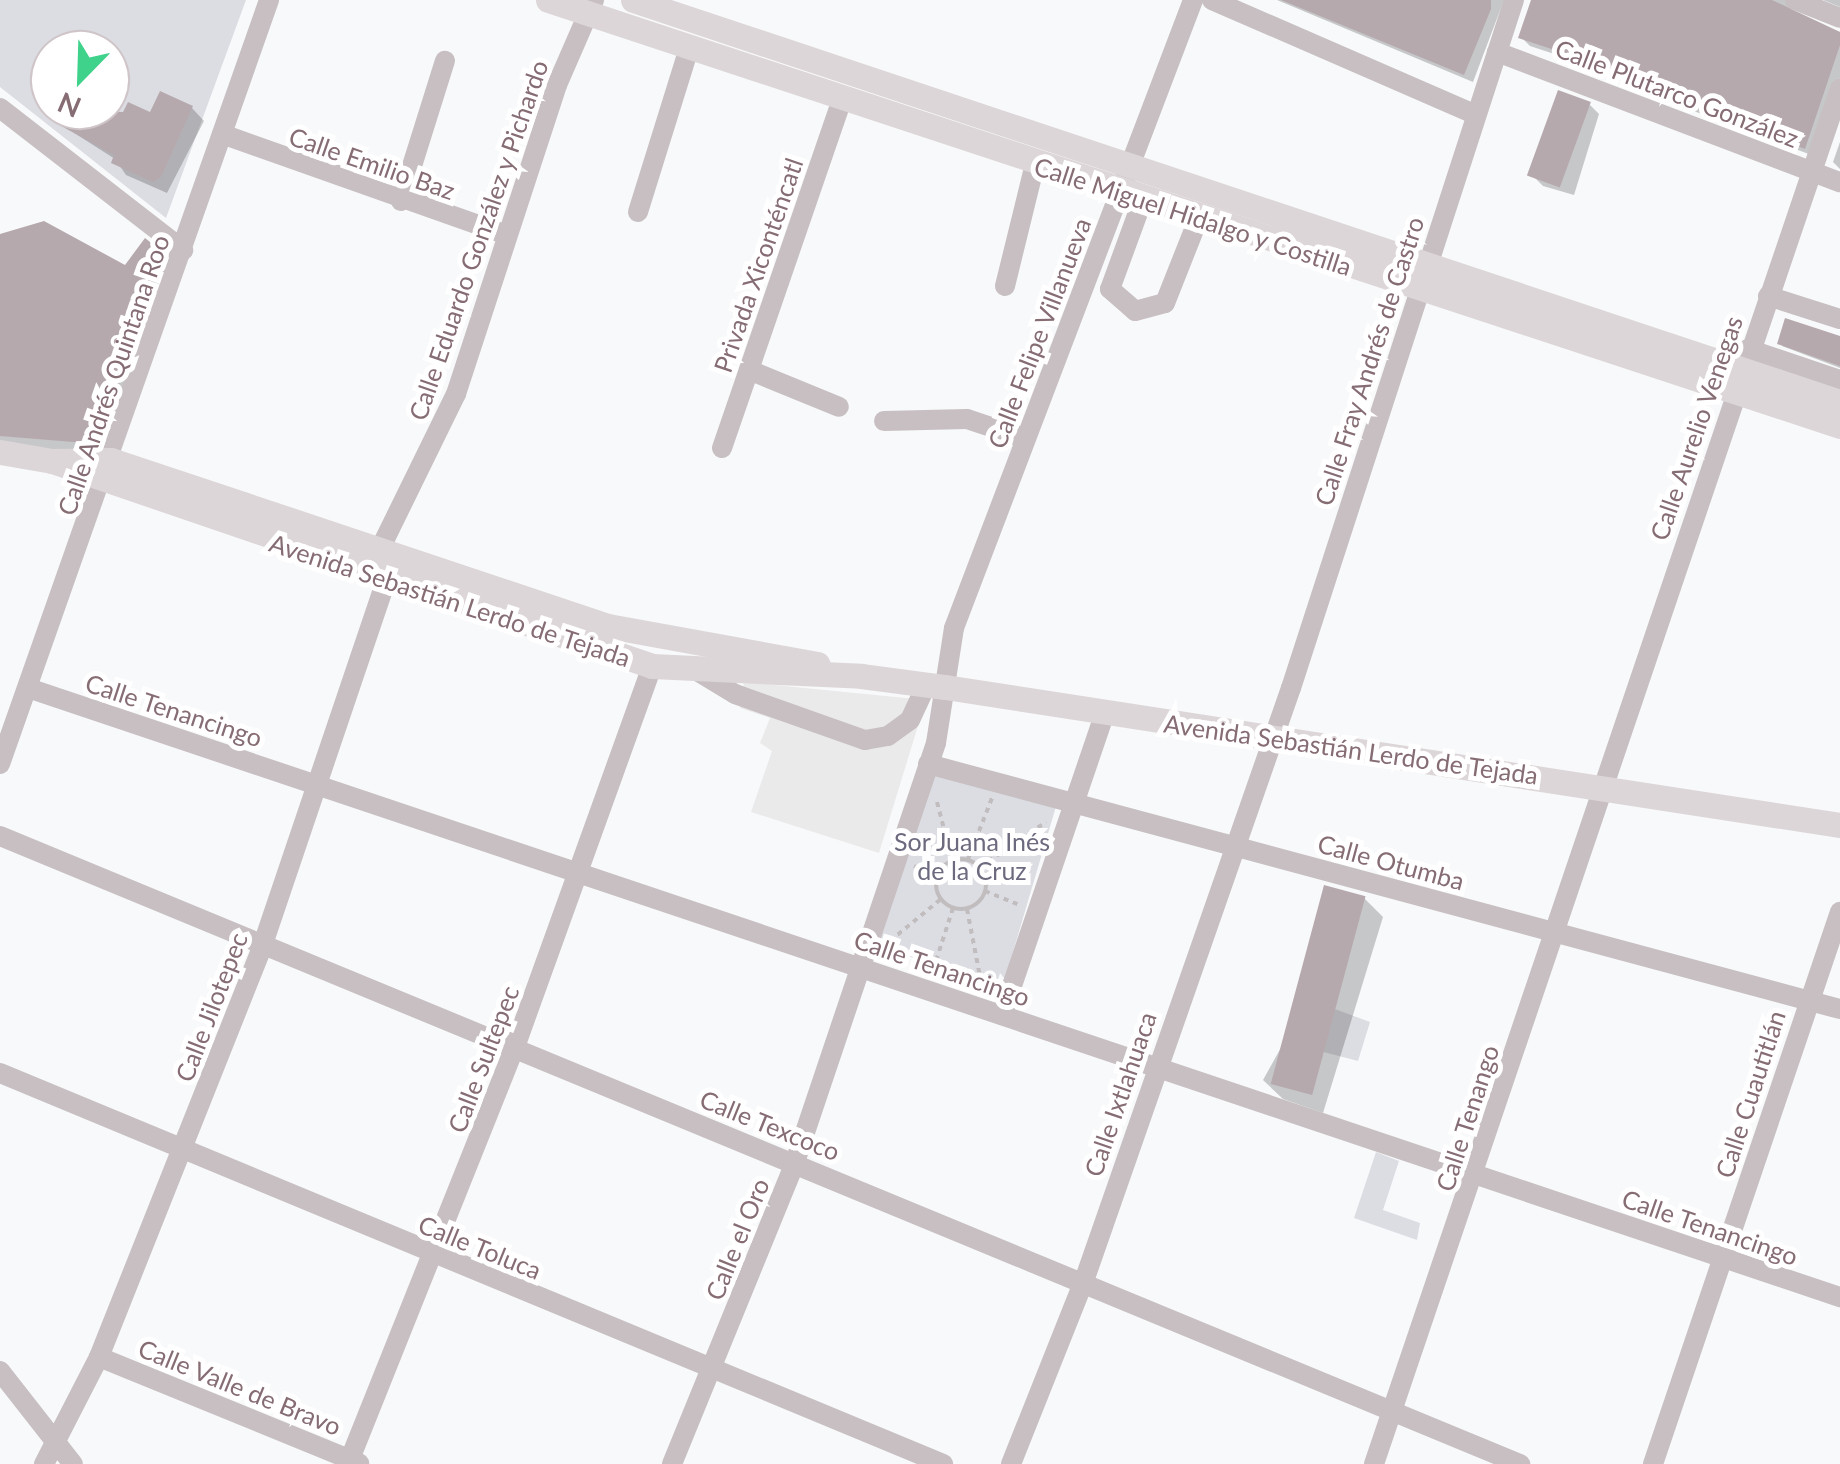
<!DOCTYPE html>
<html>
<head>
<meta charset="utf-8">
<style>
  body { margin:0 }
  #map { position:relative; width:1840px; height:1464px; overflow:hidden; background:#f8f9fa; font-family:Lato,sans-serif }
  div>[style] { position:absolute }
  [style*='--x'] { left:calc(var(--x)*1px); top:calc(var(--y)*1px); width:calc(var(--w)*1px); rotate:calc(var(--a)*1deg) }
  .built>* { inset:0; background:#ebeaeb }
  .green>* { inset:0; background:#dcdde3 }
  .shadow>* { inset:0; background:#0003 }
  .building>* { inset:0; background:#b6a9ad; transform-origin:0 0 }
  .path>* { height:4px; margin-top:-2px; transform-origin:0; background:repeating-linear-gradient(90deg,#c1bcbd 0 5px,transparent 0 10px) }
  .path>.ring { margin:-2px; padding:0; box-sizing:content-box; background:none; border:4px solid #c1bcbd; border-radius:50% }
  .minor>* { height:20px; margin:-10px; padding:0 10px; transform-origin:10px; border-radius:10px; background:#c7bfc1 }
  .major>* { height:25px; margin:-12.5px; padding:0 12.5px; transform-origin:12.5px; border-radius:12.5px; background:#ddd6d8 }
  span { translate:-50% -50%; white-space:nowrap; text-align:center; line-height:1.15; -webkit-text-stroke:10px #fff; paint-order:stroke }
  .street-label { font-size:25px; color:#866c73 }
  .park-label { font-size:25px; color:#6c6a7e }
  .north { position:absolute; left:30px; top:30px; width:100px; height:100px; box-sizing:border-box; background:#fff; border:2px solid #cfc4c7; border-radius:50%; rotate:203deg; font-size:28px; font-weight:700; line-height:40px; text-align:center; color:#866c73 }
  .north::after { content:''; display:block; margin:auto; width:35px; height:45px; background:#3fd28b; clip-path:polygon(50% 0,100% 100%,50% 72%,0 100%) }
</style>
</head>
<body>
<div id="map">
  <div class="built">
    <div style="clip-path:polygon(744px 682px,926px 700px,879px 853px,751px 812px,772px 751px,760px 743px,770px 718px,740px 708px)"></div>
  </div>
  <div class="green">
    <div style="clip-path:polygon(evenodd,0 0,246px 0,166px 218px,0 87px,0 0,50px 50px,110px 50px,110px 110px,50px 110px,50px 50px)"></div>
    <div style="clip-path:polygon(932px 770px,1057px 803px,1005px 979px,1000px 973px,996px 986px,876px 945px)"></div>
    <div style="clip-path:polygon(1332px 1008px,1370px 1022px,1358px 1061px,1316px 1050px)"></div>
    <div style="clip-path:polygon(1376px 1152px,1399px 1161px,1383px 1210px,1420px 1223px,1417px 1240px,1354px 1218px)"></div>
  </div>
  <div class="shadow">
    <div style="clip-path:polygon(1277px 0,1504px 0,1473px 82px)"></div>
    <div style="clip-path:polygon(1534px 0,1799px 0,1789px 5px,1795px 17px,1840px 32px,1840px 78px,1814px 156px,1691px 110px,1682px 96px,1530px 46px,1521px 37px)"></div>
    <div style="clip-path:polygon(1823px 0,1840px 0,1840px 7px)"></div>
    <div style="clip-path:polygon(1590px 105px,1599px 114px,1574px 195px,1543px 186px,1534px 177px)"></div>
    <div style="clip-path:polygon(192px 108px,204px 121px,167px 193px,126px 175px,115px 159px,57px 122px,63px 110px,110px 109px,124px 115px)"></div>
    <div style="clip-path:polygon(1840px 142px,1840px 169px,1833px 162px)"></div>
    <div style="clip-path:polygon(0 237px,126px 269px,164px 255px,176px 268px,111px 456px,0 448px)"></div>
    <div style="clip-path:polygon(1840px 339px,1840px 368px,1782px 346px)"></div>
    <div style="clip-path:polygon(1364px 898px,1383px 917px,1323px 1113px,1283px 1099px,1263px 1080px)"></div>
  </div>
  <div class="building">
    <div style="clip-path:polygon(1281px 0,1491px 0,1491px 9px,1464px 75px)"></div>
    <div style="clip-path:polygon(1531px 0,1772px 0,1840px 32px,1840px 45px,1805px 149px,1680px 102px,1680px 91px,1518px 38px)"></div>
    <div style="left:1558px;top:90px;width:35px;height:91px;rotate:20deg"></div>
    <div style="clip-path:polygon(160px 91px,193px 106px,161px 177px,153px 182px,111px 163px,114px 155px,54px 122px,60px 110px,123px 112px,128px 102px,150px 112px)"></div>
    <div style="clip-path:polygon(44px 221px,125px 265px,145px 238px,165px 254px,98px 444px,0 436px,0 234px)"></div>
    <div style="clip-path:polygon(1785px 318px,1840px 336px,1840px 366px,1777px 344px)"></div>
    <div style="left:1324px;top:885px;width:43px;height:206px;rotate:15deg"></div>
  </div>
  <div class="path">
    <div style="--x:937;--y:802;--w:60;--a:75.5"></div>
    <div class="ring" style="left:936px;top:859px;width:46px;height:46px"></div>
    <div style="--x:968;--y:859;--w:66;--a:-68.5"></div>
    <div style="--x:914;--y:866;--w:25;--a:23"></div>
    <div style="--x:980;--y:867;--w:80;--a:-34.3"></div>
    <div style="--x:985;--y:891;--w:35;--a:22"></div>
    <div style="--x:967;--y:909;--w:79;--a:79.1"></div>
    <div style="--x:890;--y:941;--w:66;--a:-39.5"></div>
    <div style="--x:933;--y:970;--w:65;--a:-72.1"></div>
  </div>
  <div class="minor">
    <div style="--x:1212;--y:0;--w:288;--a:23.5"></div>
    <div style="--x:1795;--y:0;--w:48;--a:21.8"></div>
    <div style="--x:1497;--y:52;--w:367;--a:20.8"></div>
    <div style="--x:0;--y:108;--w:232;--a:37.8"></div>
    <div style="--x:222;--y:134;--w:302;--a:19.5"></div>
    <div style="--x:1143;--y:199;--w:96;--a:110.1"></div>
    <div style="--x:1110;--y:289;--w:33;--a:41"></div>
    <div style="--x:1135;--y:311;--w:31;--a:-15"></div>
    <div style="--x:1165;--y:303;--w:92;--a:-68.4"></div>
    <div style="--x:401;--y:201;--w:147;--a:-72.6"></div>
    <div style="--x:638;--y:212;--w:172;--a:-72.7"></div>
    <div style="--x:1005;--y:286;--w:126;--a:-76.2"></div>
    <div style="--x:1768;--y:296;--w:76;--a:17.7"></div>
    <div style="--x:1748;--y:349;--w:97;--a:18.6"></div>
    <div style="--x:749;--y:370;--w:97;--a:22.3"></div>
    <div style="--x:884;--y:421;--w:83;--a:-1.4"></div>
    <div style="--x:967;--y:419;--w:60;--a:18.4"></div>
    <div style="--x:722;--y:448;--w:369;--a:-71"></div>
    <div style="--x:380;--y:549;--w:173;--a:-63.9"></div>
    <div style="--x:456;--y:394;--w:325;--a:-71.9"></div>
    <div style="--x:557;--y:85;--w:93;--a:-66.5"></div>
    <div style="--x:697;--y:671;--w:44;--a:31.2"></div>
    <div style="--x:735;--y:694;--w:138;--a:19.5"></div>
    <div style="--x:865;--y:740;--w:23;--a:-10"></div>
    <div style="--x:888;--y:736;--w:27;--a:-36"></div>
    <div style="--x:910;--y:720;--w:38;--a:-65"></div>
    <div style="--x:28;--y:688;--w:1912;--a:18.58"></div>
    <div style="--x:0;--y:764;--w:810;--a:-70.6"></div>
    <div style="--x:928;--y:764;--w:944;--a:15.04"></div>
    <div style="--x:0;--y:836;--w:1645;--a:22.45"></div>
    <div style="--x:1002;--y:1015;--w:319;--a:-71.2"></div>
    <div style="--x:0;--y:1073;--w:1021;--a:22.52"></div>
    <div style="--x:99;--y:1357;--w:281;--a:22.2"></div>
    <div style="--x:0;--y:1371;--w:118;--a:51.9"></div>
    <div style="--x:44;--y:1464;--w:120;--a:-62.8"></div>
    <div style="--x:99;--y:1357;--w:444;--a:-68.3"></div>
    <div style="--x:263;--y:944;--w:384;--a:-71.3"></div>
    <div style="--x:348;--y:1464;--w:449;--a:-68.2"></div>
    <div style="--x:515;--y:1047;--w:405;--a:-70.2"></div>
    <div style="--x:672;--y:1464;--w:326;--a:-67.8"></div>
    <div style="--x:795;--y:1162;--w:442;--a:-71.4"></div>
    <div style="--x:936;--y:743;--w:116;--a:-81.1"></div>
    <div style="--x:954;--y:628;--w:672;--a:-69.16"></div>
    <div style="--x:1011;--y:1464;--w:197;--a:-68.3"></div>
    <div style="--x:1084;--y:1281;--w:628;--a:-70.76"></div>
    <div style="--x:1291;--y:688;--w:723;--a:-72.04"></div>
    <div style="--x:1374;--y:1464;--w:1452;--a:-71.28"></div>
    <div style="--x:1653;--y:1464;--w:583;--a:-71.29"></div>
  </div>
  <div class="major">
    <div style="--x:548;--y:0;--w:1360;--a:18.25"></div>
    <div style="--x:633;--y:0;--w:1272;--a:18.42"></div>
    <div style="--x:0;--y:452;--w:53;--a:9.8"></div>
    <div style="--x:52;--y:461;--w:59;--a:-1"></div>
    <div style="--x:111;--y:460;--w:524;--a:18.47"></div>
    <div style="--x:608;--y:626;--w:213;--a:10.3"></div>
    <div style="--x:52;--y:461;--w:634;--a:18.86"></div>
    <div style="--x:652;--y:666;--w:209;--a:2.7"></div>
    <div style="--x:861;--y:676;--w:85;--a:7.5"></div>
    <div style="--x:945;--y:687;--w:906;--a:8.77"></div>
  </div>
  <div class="street-label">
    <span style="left:1677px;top:93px;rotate:21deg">Calle Plutarco González</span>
    <span style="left:372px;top:163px;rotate:19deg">Calle Emilio Baz</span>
    <span style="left:1193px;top:216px;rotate:18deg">Calle Miguel Hidalgo y Costilla</span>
    <span style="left:478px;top:240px;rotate:-71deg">Calle Eduardo González y Pichardo</span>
    <span style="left:758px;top:265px;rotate:-71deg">Privada Xiconténcatl</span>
    <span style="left:1039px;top:333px;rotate:-69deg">Calle Felipe Villanueva</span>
    <span style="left:1369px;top:361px;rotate:-72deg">Calle Fray Andrés de Castro</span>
    <span style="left:113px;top:375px;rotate:-71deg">Calle Andrés Quintana Roo</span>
    <span style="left:1696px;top:428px;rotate:-71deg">Calle Aurelio Venegas</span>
    <span style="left:450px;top:600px;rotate:18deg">Avenida Sebastián Lerdo de Tejada</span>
    <span style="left:174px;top:710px;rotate:18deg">Calle Tenancingo</span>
    <span style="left:1351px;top:749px;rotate:8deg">Avenida Sebastián Lerdo de Tejada</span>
    <span style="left:1391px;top:862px;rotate:15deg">Calle Otumba</span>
    <span style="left:942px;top:968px;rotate:19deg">Calle Tenancingo</span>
    <span style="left:211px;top:1007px;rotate:-69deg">Calle Jilotepec</span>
    <span style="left:483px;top:1059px;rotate:-69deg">Calle Sultepec</span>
    <span style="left:1120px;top:1094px;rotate:-71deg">Calle Ixtlahuaca</span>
    <span style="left:1750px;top:1094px;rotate:-72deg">Calle Cuautitlán</span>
    <span style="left:1467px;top:1118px;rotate:-72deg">Calle Tenango</span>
    <span style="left:770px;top:1125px;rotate:22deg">Calle Texcoco</span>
    <span style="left:1710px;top:1227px;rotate:19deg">Calle Tenancingo</span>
    <span style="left:737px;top:1239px;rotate:-68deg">Calle el Oro</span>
    <span style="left:480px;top:1247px;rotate:22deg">Calle Toluca</span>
    <span style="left:240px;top:1387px;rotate:22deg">Calle Valle de Bravo</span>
  </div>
  <div class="park-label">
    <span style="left:972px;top:856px">Sor Juana Inés<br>de la Cruz</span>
  </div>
  <div class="north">N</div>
</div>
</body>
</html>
